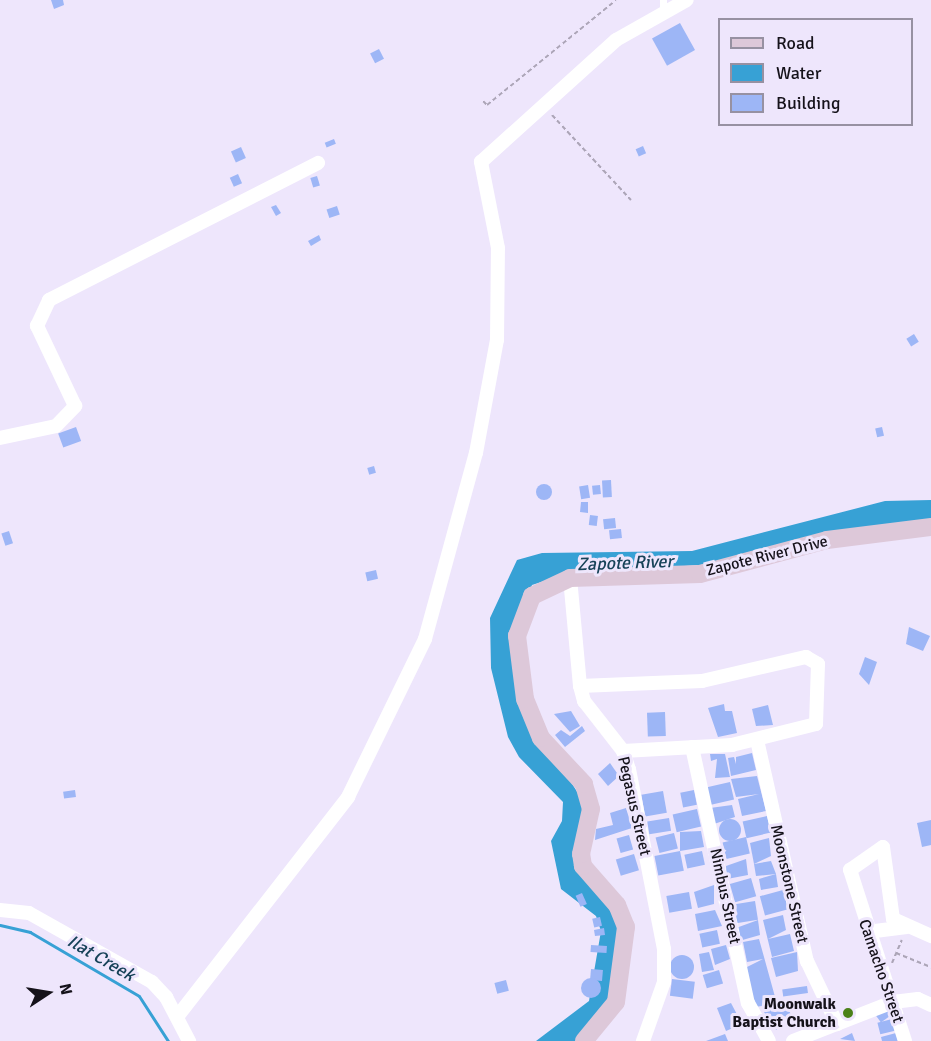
<!DOCTYPE html>
<html>
<head>
<meta charset="utf-8">
<style>
  body { margin:0 }
  #map { position:relative; width:931px; height:1041px; overflow:hidden; background:#eee6fc; font-family:Signika,sans-serif }
  div>[style] { position:absolute }
  [style*='--x'] { left:calc(var(--x)*1px); top:calc(var(--y)*1px); width:calc(var(--w)*1px); rotate:calc(var(--a)*1deg) }
  .water>* { inset:0; background:#37a1d5 }
  .stream>* { height:3px; margin:-1.5px; padding:0 1.5px; transform-origin:1.5px; border-radius:1.5px; background:#37a1d5 }
  .building>* { inset:0; background:#9db6f6; transform-origin:0 0 }
  .round { border-radius:50% }
  .path>* { height:2px; margin-top:-1px; transform-origin:0; background:repeating-linear-gradient(90deg,#aca5b7 0 4.5px,transparent 0 7.5px) }
  .service>* { height:7px; margin:-3.5px; padding:0 3.5px; transform-origin:3.5px; border-radius:3.5px; background:#fff }
  .minor>* { height:14px; margin:-7px; padding:0 7px; transform-origin:7px; border-radius:7px; background:#fff }
  .secondary>* { height:18px; margin:-9px; padding:0 9px; transform-origin:9px; border-radius:9px; background:#ddc8d9 }
  .dots>* { width:16px; height:16px; translate:-50% -50%; box-sizing:border-box; border:3px solid #eee6fc; border-radius:50% }
  span { translate:-50% -50%; white-space:nowrap; text-align:center; line-height:1.15; -webkit-text-stroke:6px #eee6fc; paint-order:stroke }
  .street-label { font-size:16px; color:#15121a }
  .poi-label { font-size:16px; color:#15121a; font-weight:700 }
  .right { translate:-100% -50%; text-align:right }
  .water-label { font-size:18px; color:#174258; font-style:italic }
  .legend { position:absolute; left:718px; top:18px; width:195px; height:108px; box-sizing:border-box; background:#eee6fc; border:2px solid #9791a2; margin:0; padding:8px 10px; list-style:none; font-size:18px; color:#15121a }
  .legend li { display:flex; align-items:center; gap:12px; height:30px }
  .legend b { width:30px; border:2px solid #9791a2 }
  .north { position:absolute; left:18px; top:963px; width:60px; height:60px; -webkit-text-stroke:4px #eee6fc; paint-order:stroke; rotate:78deg; font-size:16px; font-weight:700; line-height:24px; text-align:center; color:#15121a }
  .north::after { content:''; display:block; margin:auto; width:21px; height:27px; background:#15121a; clip-path:polygon(50% 0,100% 100%,50% 72%,0 100%) }
</style>
</head>
<body>
<div id="map">
  <div class="water">
    <div style="clip-path:polygon(931px 500px,931px 523px,744px 562px,566px 574px,532px 585px,518px 623px,524px 708px,588px 809px,580px 844px,616px 911px,624px 942px,607px 1011px,578px 1041px,536px 1041px,589px 1001px,601px 931px,596px 916px,561px 889px,551px 841px,562px 821px,563px 802px,519px 757px,508px 737px,491px 668px,490px 618px,517px 560px,542px 553px,692px 551px,885px 501px)"></div>
  </div>
  <div class="stream">
    <div style="--x:0;--y:925;--w:31;--a:13"></div>
    <div style="--x:30;--y:932;--w:126;--a:30.4"></div>
    <div style="--x:139;--y:996;--w:54;--a:57.2"></div>
  </div>
  <div class="building">
    <div style="clip-path:polygon(51px 0,63px 0,64px 5px,54px 9px)"></div>
    <div style="left:680px;top:23px;width:31px;height:32px;rotate:61deg"></div>
    <div style="left:379px;top:49px;width:11px;height:10px;rotate:63deg"></div>
    <div style="left:334px;top:139px;width:5px;height:10px;rotate:68deg"></div>
    <div style="left:643px;top:146px;width:8px;height:8px;rotate:67deg"></div>
    <div style="left:241px;top:147px;width:12px;height:11px;rotate:66deg"></div>
    <div style="left:238px;top:174px;width:10px;height:9px;rotate:66deg"></div>
    <div style="left:317px;top:176px;width:10px;height:7px;rotate:73deg"></div>
    <div style="clip-path:polygon(276px 205px,281px 213px,276px 216px,271px 207px)"></div>
    <div style="left:337px;top:206px;width:9px;height:11px;rotate:72deg"></div>
    <div style="clip-path:polygon(319px 235px,321px 240px,311px 246px,308px 241px)"></div>
    <div style="left:914px;top:334px;width:9px;height:9px;rotate:58deg"></div>
    <div style="left:76px;top:427px;width:15px;height:19px;rotate:70deg"></div>
    <div style="left:882px;top:427px;width:9px;height:7px;rotate:77deg"></div>
    <div style="left:374px;top:466px;width:7px;height:7px;rotate:74deg"></div>
    <div style="left:611px;top:480px;width:17px;height:9px;rotate:87deg"></div>
    <div class="round" style="left:536px;top:484px;width:16px;height:16px"></div>
    <div style="left:588px;top:485px;width:13px;height:9px;rotate:81deg"></div>
    <div style="left:600px;top:485px;width:9px;height:8px;rotate:84deg"></div>
    <div style="clip-path:polygon(581px 502px,588px 502px,588px 513px,580px 512px)"></div>
    <div style="left:590px;top:515px;width:8px;height:10px;rotate:7deg"></div>
    <div style="left:615px;top:518px;width:10px;height:12px;rotate:84deg"></div>
    <div style="left:621px;top:529px;width:9px;height:12px;rotate:84deg"></div>
    <div style="left:9px;top:531px;width:13px;height:8px;rotate:72deg"></div>
    <div style="left:376px;top:570px;width:9px;height:11px;rotate:77deg"></div>
    <div style="clip-path:polygon(909px 627px,930px 636px,923px 651px,906px 644px)"></div>
    <div style="clip-path:polygon(865px 657px,877px 662px,869px 685px,859px 674px)"></div>
    <div style="clip-path:polygon(724px 704px,725px 711px,732px 711px,737px 733px,718px 737px,708px 708px)"></div>
    <div style="clip-path:polygon(768px 705px,773px 725px,756px 726px,752px 709px)"></div>
    <div style="clip-path:polygon(571px 711px,580px 726px,570px 732px,554px 714px)"></div>
    <div style="left:665px;top:712px;width:24px;height:18px;rotate:88deg"></div>
    <div style="clip-path:polygon(582px 726px,585px 731px,565px 747px,555px 735px,561px 730px,570px 736px)"></div>
    <div style="clip-path:polygon(752px 753px,756px 770px,731px 776px,728px 758px,734px 757px,736px 764px,736px 757px)"></div>
    <div style="clip-path:polygon(710px 754px,725px 754px,730px 777px,715px 778px,717px 759px,711px 761px)"></div>
    <div style="clip-path:polygon(610px 763px,619px 776px,608px 786px,598px 774px)"></div>
    <div style="clip-path:polygon(757px 776px,766px 811px,742px 816px,738px 799px,759px 794px,736px 797px,731px 779px)"></div>
    <div style="left:730px;top:782px;width:18px;height:28px;rotate:77deg"></div>
    <div style="left:75px;top:790px;width:7px;height:12px;rotate:82deg"></div>
    <div style="left:694px;top:790px;width:15px;height:14px;rotate:79deg"></div>
    <div style="left:663px;top:791px;width:22px;height:22px;rotate:80deg"></div>
    <div style="clip-path:polygon(732px 805px,735px 817px,714px 824px,710px 808px)"></div>
    <div style="clip-path:polygon(626px 808px,632px 828px,595px 840px,596px 829px,613px 825px,610px 813px)"></div>
    <div style="left:697px;top:809px;width:18px;height:25px;rotate:77deg"></div>
    <div style="left:767px;top:816px;width:17px;height:25px;rotate:77deg"></div>
    <div style="left:669px;top:818px;width:13px;height:22px;rotate:81deg"></div>
    <div class="round" style="left:719px;top:819px;width:22px;height:22px"></div>
    <div style="clip-path:polygon(931px 820px,931px 845px,922px 847px,917px 823px)"></div>
    <div style="clip-path:polygon(701px 831px,704px 847px,680px 851px,680px 832px)"></div>
    <div style="left:674px;top:833px;width:16px;height:19px;rotate:76deg"></div>
    <div style="left:629px;top:835px;width:15px;height:13px;rotate:74deg"></div>
    <div style="left:746px;top:837px;width:17px;height:24px;rotate:77deg"></div>
    <div style="clip-path:polygon(769px 838px,771px 856px,754px 864px,750px 843px)"></div>
    <div style="left:680px;top:851px;width:20px;height:26px;rotate:79deg"></div>
    <div style="left:702px;top:851px;width:14px;height:18px;rotate:78deg"></div>
    <div style="left:634px;top:854px;width:17px;height:19px;rotate:73deg"></div>
    <div style="clip-path:polygon(746px 859px,748px 875px,727px 879px,726px 866px)"></div>
    <div style="clip-path:polygon(771px 861px,776px 874px,756px 876px,754px 864px)"></div>
    <div style="clip-path:polygon(776px 874px,778px 887px,761px 890px,759px 879px)"></div>
    <div style="left:751px;top:878px;width:19px;height:22px;rotate:74deg"></div>
    <div style="clip-path:polygon(714px 885px,714px 904px,698px 908px,694px 892px)"></div>
    <div style="left:783px;top:890px;width:20px;height:24px;rotate:75deg"></div>
    <div style="left:689px;top:892px;width:17px;height:23px;rotate:80deg"></div>
    <div style="left:582px;top:893px;width:12px;height:7px;rotate:66deg"></div>
    <div style="left:755px;top:901px;width:19px;height:22px;rotate:81deg"></div>
    <div style="clip-path:polygon(715px 910px,722px 926px,698px 931px,695px 914px)"></div>
    <div style="clip-path:polygon(783px 915px,786px 930px,768px 939px,790px 934px,794px 951px,772px 957px,763px 920px)"></div>
    <div style="left:600px;top:917px;width:9px;height:8px;rotate:77deg"></div>
    <div style="clip-path:polygon(758px 920px,760px 935px,739px 941px,736px 928px)"></div>
    <div style="clip-path:polygon(604px 928px,605px 935px,595px 936px,594px 930px)"></div>
    <div style="left:717px;top:930px;width:14px;height:18px;rotate:78deg"></div>
    <div style="clip-path:polygon(759px 939px,777px 1004px,754px 1007px,745px 968px,763px 959px,747px 962px,743px 942px)"></div>
    <div style="left:591px;top:945px;width:16px;height:7px;rotate:4deg"></div>
    <div style="clip-path:polygon(726px 945px,730px 959px,715px 965px,711px 949px)"></div>
    <div style="clip-path:polygon(709px 952px,714px 970px,702px 972px,699px 954px)"></div>
    <div style="clip-path:polygon(797px 952px,798px 971px,776px 977px,771px 958px)"></div>
    <div class="round" style="left:670px;top:955px;width:24px;height:24px"></div>
    <div style="left:591px;top:969px;width:12px;height:11px;rotate:5deg"></div>
    <div style="left:719px;top:970px;width:14px;height:17px;rotate:73deg"></div>
    <div class="round" style="left:581px;top:978px;width:20px;height:20px"></div>
    <div style="left:672px;top:979px;width:23px;height:17px;rotate:7deg"></div>
    <div style="left:506px;top:980px;width:11px;height:12px;rotate:75deg"></div>
    <div style="left:807px;top:986px;width:7px;height:25px;rotate:82deg"></div>
    <div style="clip-path:polygon(731px 1003px,742px 1024px,726px 1031px,717px 1008px)"></div>
    <div style="clip-path:polygon(777px 1004px,785px 1005px,793px 1017px,776px 1030px,764px 1012px)"></div>
    <div style="left:887px;top:1007px;width:9px;height:14px;rotate:54deg"></div>
    <div style="left:892px;top:1019px;width:12px;height:15px;rotate:76deg"></div>
    <div style="clip-path:polygon(852px 1033px,855px 1041px,840px 1039px)"></div>
    <div style="clip-path:polygon(896px 1033px,898px 1041px,882px 1041px,881px 1037px)"></div>
    <div style="clip-path:polygon(725px 1034px,728px 1041px,706px 1041px)"></div>
  </div>
  <div class="path">
    <div style="--x:483;--y:101;--w:6;--a:45"></div>
    <div style="--x:487;--y:105;--w:166;--a:-39.1"></div>
    <div style="--x:552;--y:115;--w:116;--a:47.1"></div>
    <div style="--x:896;--y:953;--w:38;--a:22"></div>
    <div style="--x:892;--y:963;--w:25;--a:-67"></div>
  </div>
  <div class="service">
    <div style="--x:663;--y:14;--w:14;--a:-90"></div>
  </div>
  <div class="minor">
    <div style="--x:0;--y:438;--w:57;--a:-12.1"></div>
    <div style="--x:56;--y:426;--w:28;--a:-46"></div>
    <div style="--x:75;--y:406;--w:89;--a:-115.4"></div>
    <div style="--x:37;--y:326;--w:29;--a:-65"></div>
    <div style="--x:49;--y:300;--w:302;--a:-27"></div>
    <div style="--x:570;--y:578;--w:108;--a:84.7"></div>
    <div style="--x:580;--y:686;--w:16;--a:75"></div>
    <div style="--x:584;--y:701;--w:63;--a:52"></div>
    <div style="--x:623;--y:751;--w:19;--a:72"></div>
    <div style="--x:629;--y:769;--w:183;--a:79"></div>
    <div style="--x:664;--y:949;--w:33;--a:90"></div>
    <div style="--x:664;--y:982;--w:63;--a:109.6"></div>
    <div style="--x:580;--y:686;--w:122;--a:-2.3"></div>
    <div style="--x:702;--y:681;--w:107;--a:-13"></div>
    <div style="--x:806;--y:657;--w:14;--a:30"></div>
    <div style="--x:818;--y:664;--w:60;--a:91.9"></div>
    <div style="--x:816;--y:724;--w:87;--a:166"></div>
    <div style="--x:732;--y:745;--w:109;--a:176.8"></div>
    <div style="--x:757;--y:740;--w:227;--a:77.3"></div>
    <div style="--x:807;--y:961;--w:70;--a:64.5"></div>
    <div style="--x:692;--y:747;--w:262;--a:77.7"></div>
    <div style="--x:748;--y:1003;--w:43;--a:61.1"></div>
    <div style="--x:0;--y:910;--w:29;--a:6"></div>
    <div style="--x:29;--y:913;--w:141;--a:29.3"></div>
    <div style="--x:152;--y:982;--w:21;--a:47"></div>
    <div style="--x:166;--y:997;--w:50;--a:62.4"></div>
    <div style="--x:867;--y:932;--w:40;--a:-7.1"></div>
    <div style="--x:177;--y:1017;--w:279;--a:-52.1"></div>
    <div style="--x:348;--y:797;--w:176;--a:-64"></div>
    <div style="--x:425;--y:639;--w:193;--a:-74.7"></div>
    <div style="--x:476;--y:453;--w:115;--a:-79.5"></div>
    <div style="--x:497;--y:340;--w:92;--a:-89.4"></div>
    <div style="--x:498;--y:248;--w:88;--a:-101.2"></div>
    <div style="--x:481;--y:162;--w:182;--a:-42.1"></div>
    <div style="--x:616;--y:40;--w:81;--a:-29.4"></div>
    <div style="--x:793;--y:1041;--w:107;--a:-21.3"></div>
    <div style="--x:893;--y:1002;--w:25;--a:-7"></div>
    <div style="--x:918;--y:999;--w:14;--a:25"></div>
    <div style="--x:905;--y:1041;--w:180;--a:-107.8"></div>
    <div style="--x:850;--y:870;--w:40;--a:-34.9"></div>
    <div style="--x:883;--y:847;--w:73;--a:82.1"></div>
    <div style="--x:893;--y:919;--w:42;--a:24.1"></div>
  </div>
  <div class="secondary">
    <div style="--x:584;--y:1041;--w:50;--a:-50.6"></div>
    <div style="--x:616;--y:1002;--w:76;--a:-82.4"></div>
    <div style="--x:626;--y:927;--w:24;--a:-112"></div>
    <div style="--x:617;--y:905;--w:52;--a:-131.1"></div>
    <div style="--x:583;--y:866;--w:12;--a:-99"></div>
    <div style="--x:581;--y:854;--w:46;--a:-77.5"></div>
    <div style="--x:591;--y:809;--w:26;--a:-106"></div>
    <div style="--x:584;--y:784;--w:63;--a:-133.1"></div>
    <div style="--x:541;--y:738;--w:42;--a:-112.3"></div>
    <div style="--x:525;--y:699;--w:64;--a:-97.2"></div>
    <div style="--x:517;--y:636;--w:43;--a:-69.4"></div>
    <div style="--x:532;--y:596;--w:42;--a:-25.3"></div>
    <div style="--x:570;--y:578;--w:130;--a:-1.8"></div>
    <div style="--x:700;--y:574;--w:131;--a:-15"></div>
    <div style="--x:827;--y:540;--w:105;--a:-7.1"></div>
  </div>
  <div class="dots">
    <div style="left:848px;top:1013px;background:#4b8118"></div>
  </div>
  <div class="street-label">
    <span style="left:767px;top:556px;rotate:-14deg">Zapote River Drive</span>
    <span style="left:634px;top:806px;rotate:77deg">Pegasus Street</span>
    <span style="left:789px;top:884px;rotate:77deg">Moonstone Street</span>
    <span style="left:725px;top:896px;rotate:78deg">Nimbus Street</span>
    <span style="left:881px;top:971px;rotate:71deg">Camacho Street</span>
  </div>
  <div class="poi-label">
    <span class="right" style="left:836px;top:1013px">Moonwalk<br>Baptist Church</span>
  </div>
  <div class="water-label">
    <span style="left:625px;top:563px;rotate:-2deg">Zapote River</span>
    <span style="left:101px;top:958px;rotate:30deg">Ilat Creek</span>
  </div>
  <ul class="legend">
  <li><b style="height:8px;background:#ddc8d9"></b>Road</li>
  <li><b style="height:16px;background:#37a1d5"></b>Water</li>
  <li><b style="height:16px;background:#9db6f6"></b>Building</li>
  </ul>
  <div class="north">N</div>
</div>
</body>
</html>
